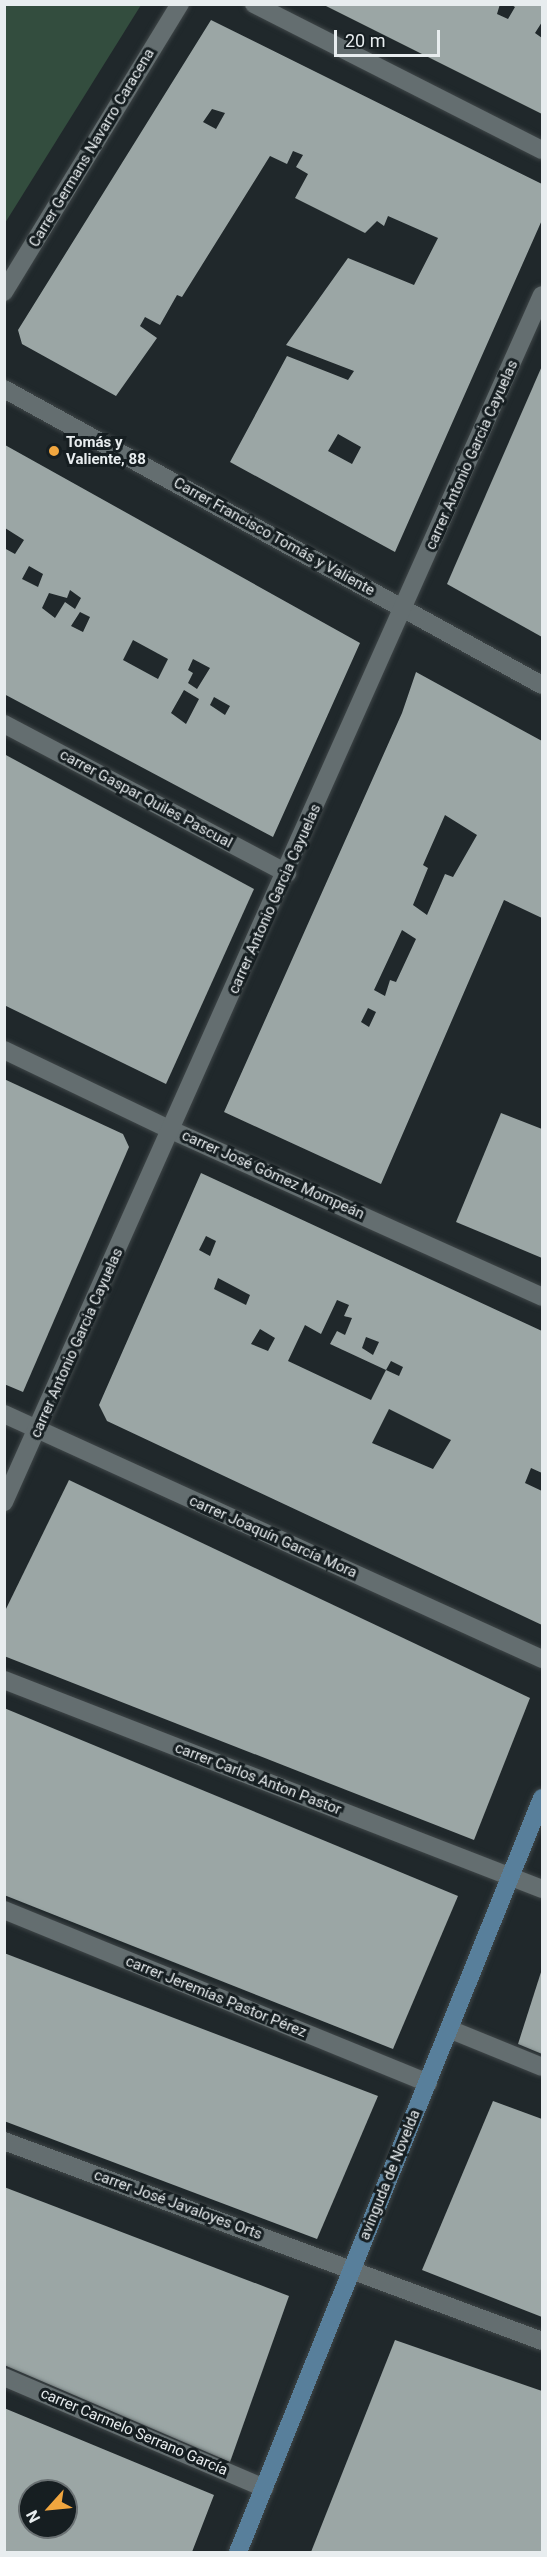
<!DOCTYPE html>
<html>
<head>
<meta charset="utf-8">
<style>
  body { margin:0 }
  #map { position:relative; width:547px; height:2557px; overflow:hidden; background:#20282b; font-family:Roboto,sans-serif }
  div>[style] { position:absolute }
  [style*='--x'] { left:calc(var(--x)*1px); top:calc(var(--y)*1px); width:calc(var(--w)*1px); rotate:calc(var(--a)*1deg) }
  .green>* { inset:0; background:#334d3e }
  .building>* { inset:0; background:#9ba6a5 }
  .roads { filter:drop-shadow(0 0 2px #3f4648) drop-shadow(0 0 2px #3f4648) }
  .street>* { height:18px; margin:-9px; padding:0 9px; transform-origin:9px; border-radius:9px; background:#646e70 }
  .secondary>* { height:18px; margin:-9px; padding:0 9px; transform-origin:9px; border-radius:9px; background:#587f9b }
  .dots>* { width:16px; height:16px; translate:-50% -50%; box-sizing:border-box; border:3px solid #161e21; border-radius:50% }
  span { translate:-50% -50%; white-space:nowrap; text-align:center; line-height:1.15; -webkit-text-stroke:6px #161e21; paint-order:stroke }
  .street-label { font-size:15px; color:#e8edef }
  .poi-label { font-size:15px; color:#e8edef; font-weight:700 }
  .left { translate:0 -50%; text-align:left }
  .frame { position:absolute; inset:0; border:6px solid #e8edef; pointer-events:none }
  .north { position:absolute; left:18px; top:2479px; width:60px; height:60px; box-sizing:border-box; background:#161e21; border:2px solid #6a7173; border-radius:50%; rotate:243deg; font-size:16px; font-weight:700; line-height:24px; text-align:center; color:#e8edef }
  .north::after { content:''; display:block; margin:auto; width:21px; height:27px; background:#f1a63f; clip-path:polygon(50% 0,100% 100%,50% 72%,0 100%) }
  .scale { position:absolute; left:334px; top:30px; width:106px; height:27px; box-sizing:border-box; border:3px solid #e8edef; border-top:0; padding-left:8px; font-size:18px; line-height:21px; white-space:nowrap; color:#e8edef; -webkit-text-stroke:4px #161e21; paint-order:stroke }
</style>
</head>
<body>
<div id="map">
  <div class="green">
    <div style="clip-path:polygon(5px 4px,141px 5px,5px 223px,4px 5px)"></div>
  </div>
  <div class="building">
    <div style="clip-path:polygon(322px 4px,500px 4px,497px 14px,508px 19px,515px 7px,510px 4px,542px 4px,542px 22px,535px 33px,542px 38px,542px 114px)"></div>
    <div style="clip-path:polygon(evenodd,211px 20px,542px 184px,542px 220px,395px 552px,230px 462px,287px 356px,348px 380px,354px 371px,286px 345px,348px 258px,414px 285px,438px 238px,388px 216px,384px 226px,377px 221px,365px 233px,295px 198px,308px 174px,296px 167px,303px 155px,293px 151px,287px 164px,270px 156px,182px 297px,177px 295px,160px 325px,145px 317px,140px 326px,157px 338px,116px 396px,22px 344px,18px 330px,211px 20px,212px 109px,225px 113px,216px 129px,203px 122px,212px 109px,211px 20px,338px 434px,361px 447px,352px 464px,328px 451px,338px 434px)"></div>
    <div style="clip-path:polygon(542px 366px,542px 637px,447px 584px)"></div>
    <div style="clip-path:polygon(evenodd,5px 445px,360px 643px,273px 837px,4px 694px,4px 548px,15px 554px,24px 540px,5px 528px,5px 445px,29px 566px,43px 574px,38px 587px,22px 579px,29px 566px,5px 445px,70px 590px,81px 598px,75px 609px,65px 602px,55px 618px,42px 608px,49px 593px,67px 598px,70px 590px,5px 445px,80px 612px,90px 617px,83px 632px,71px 626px,80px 612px,5px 445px,133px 640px,168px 659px,158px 679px,123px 660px,133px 640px,5px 445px,193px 659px,210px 668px,197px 689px,188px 683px,193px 673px,188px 670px,193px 659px,5px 445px,184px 690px,199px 699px,186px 724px,171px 713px,184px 690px,5px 445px,214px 697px,230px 706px,225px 715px,210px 705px,214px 697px)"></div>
    <div style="clip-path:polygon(evenodd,416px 672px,542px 741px,542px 918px,504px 900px,381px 1184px,224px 1112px,402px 713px,416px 672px,445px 815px,477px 835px,453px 877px,445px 874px,427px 915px,413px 905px,428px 868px,423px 865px,445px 815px,416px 672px,402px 930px,416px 939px,396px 982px,390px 980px,385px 996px,374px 990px,402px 930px,416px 672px,368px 1008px,376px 1012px,369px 1027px,361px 1022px,368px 1008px)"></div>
    <div style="clip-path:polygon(4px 754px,254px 889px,166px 1084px,4px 1005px)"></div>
    <div style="clip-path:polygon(4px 1079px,123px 1134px,129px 1147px,23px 1392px,4px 1384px)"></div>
    <div style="clip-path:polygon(501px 1113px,542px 1129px,542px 1258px,456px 1222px)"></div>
    <div style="clip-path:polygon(evenodd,201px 1173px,542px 1331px,542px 1473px,531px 1468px,525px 1483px,542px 1491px,542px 1625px,107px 1421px,99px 1405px,201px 1173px,206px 1236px,216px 1241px,210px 1256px,199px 1250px,206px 1236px,201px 1173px,218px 1278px,250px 1295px,246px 1305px,214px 1289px,218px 1278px,201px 1173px,337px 1300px,349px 1305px,344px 1316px,352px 1318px,345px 1335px,337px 1331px,330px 1344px,386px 1370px,371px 1400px,288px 1361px,305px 1325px,321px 1334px,337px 1300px,201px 1173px,260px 1329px,275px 1338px,268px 1351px,251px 1344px,260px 1329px,201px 1173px,366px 1337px,379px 1342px,373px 1355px,362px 1348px,366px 1337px,201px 1173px,391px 1361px,403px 1367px,399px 1376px,386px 1370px,391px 1361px,201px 1173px,389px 1409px,451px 1440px,433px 1469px,372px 1443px,389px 1409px)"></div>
    <div style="clip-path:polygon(69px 1480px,530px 1698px,474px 1840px,4px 1656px,4px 1613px)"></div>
    <div style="clip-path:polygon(4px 1708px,458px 1896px,393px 2049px,4px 1895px)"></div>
    <div style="clip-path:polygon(4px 1953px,378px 2096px,317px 2239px,4px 2121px)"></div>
    <div style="clip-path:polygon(542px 1969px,542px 2054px,518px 2044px)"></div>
    <div style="clip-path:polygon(493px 2101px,542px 2119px,542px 2317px,422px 2270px)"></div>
    <div style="clip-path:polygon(4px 2187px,289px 2296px,230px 2462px,4px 2365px)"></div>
    <div style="clip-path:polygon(395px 2340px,542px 2391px,542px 2552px,311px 2552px)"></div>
    <div style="clip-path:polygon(evenodd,4px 2408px,214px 2495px,192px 2552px,4px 2552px,4px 2408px,30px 2491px,66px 2491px,66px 2527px,30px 2527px,30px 2491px)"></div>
  </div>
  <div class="roads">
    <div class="street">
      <div style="--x:254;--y:4;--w:323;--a:26.9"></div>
      <div style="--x:4;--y:292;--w:338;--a:-58.6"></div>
      <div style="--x:4;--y:389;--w:614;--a:28.82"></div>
      <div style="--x:4;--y:724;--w:320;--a:27.8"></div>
      <div style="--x:4;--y:1050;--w:185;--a:25.6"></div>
      <div style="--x:171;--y:1130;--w:407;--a:24.2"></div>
      <div style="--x:4;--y:1414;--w:591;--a:24.48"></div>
      <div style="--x:4;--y:1502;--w:1321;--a:-65.98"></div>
      <div style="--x:4;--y:1680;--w:577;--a:21.23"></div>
      <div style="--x:4;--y:1910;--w:458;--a:22.2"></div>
      <div style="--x:449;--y:2029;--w:100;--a:22.2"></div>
      <div style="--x:4;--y:2141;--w:574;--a:20.39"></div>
      <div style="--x:4;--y:2377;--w:283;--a:23.1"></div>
    </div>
    <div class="secondary">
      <div style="--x:238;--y:2552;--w:813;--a:-68.04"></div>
    </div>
  </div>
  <div class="dots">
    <div style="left:54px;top:451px;background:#f1a63f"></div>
  </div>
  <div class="street-label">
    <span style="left:92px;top:148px;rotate:-59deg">Carrer Germans Navarro Caracena</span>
    <span style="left:472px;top:455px;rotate:-66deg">carrer Antonio Garcia Cayuelas</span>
    <span style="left:274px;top:537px;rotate:29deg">Carrer Francisco Tomás y Valiente</span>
    <span style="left:146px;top:799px;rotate:28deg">carrer Gaspar Quiles Pascual</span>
    <span style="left:275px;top:899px;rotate:-66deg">carrer Antonio Garcia Cayuelas</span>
    <span style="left:273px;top:1175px;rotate:24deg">carrer José Gómez Mompeán</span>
    <span style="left:77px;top:1343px;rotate:-66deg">carrer Antonio Garcia Cayuelas</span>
    <span style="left:273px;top:1537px;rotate:24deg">carrer Joaquín García Mora</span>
    <span style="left:258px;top:1779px;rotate:21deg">carrer Carlos Anton Pastor</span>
    <span style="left:216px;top:1997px;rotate:22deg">carrer Jeremías Pastor Pérez</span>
    <span style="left:390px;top:2175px;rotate:-68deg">avinguda de Novelda</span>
    <span style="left:178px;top:2205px;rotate:20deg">carrer José Javaloyes Orts</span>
    <span style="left:134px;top:2432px;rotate:23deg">carrer Carmelo Serrano García</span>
  </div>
  <div class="poi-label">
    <span class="left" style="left:66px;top:451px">Tomás y<br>Valiente, 88</span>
  </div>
  <div class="frame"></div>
  <div class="north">N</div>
  <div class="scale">20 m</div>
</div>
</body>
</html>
